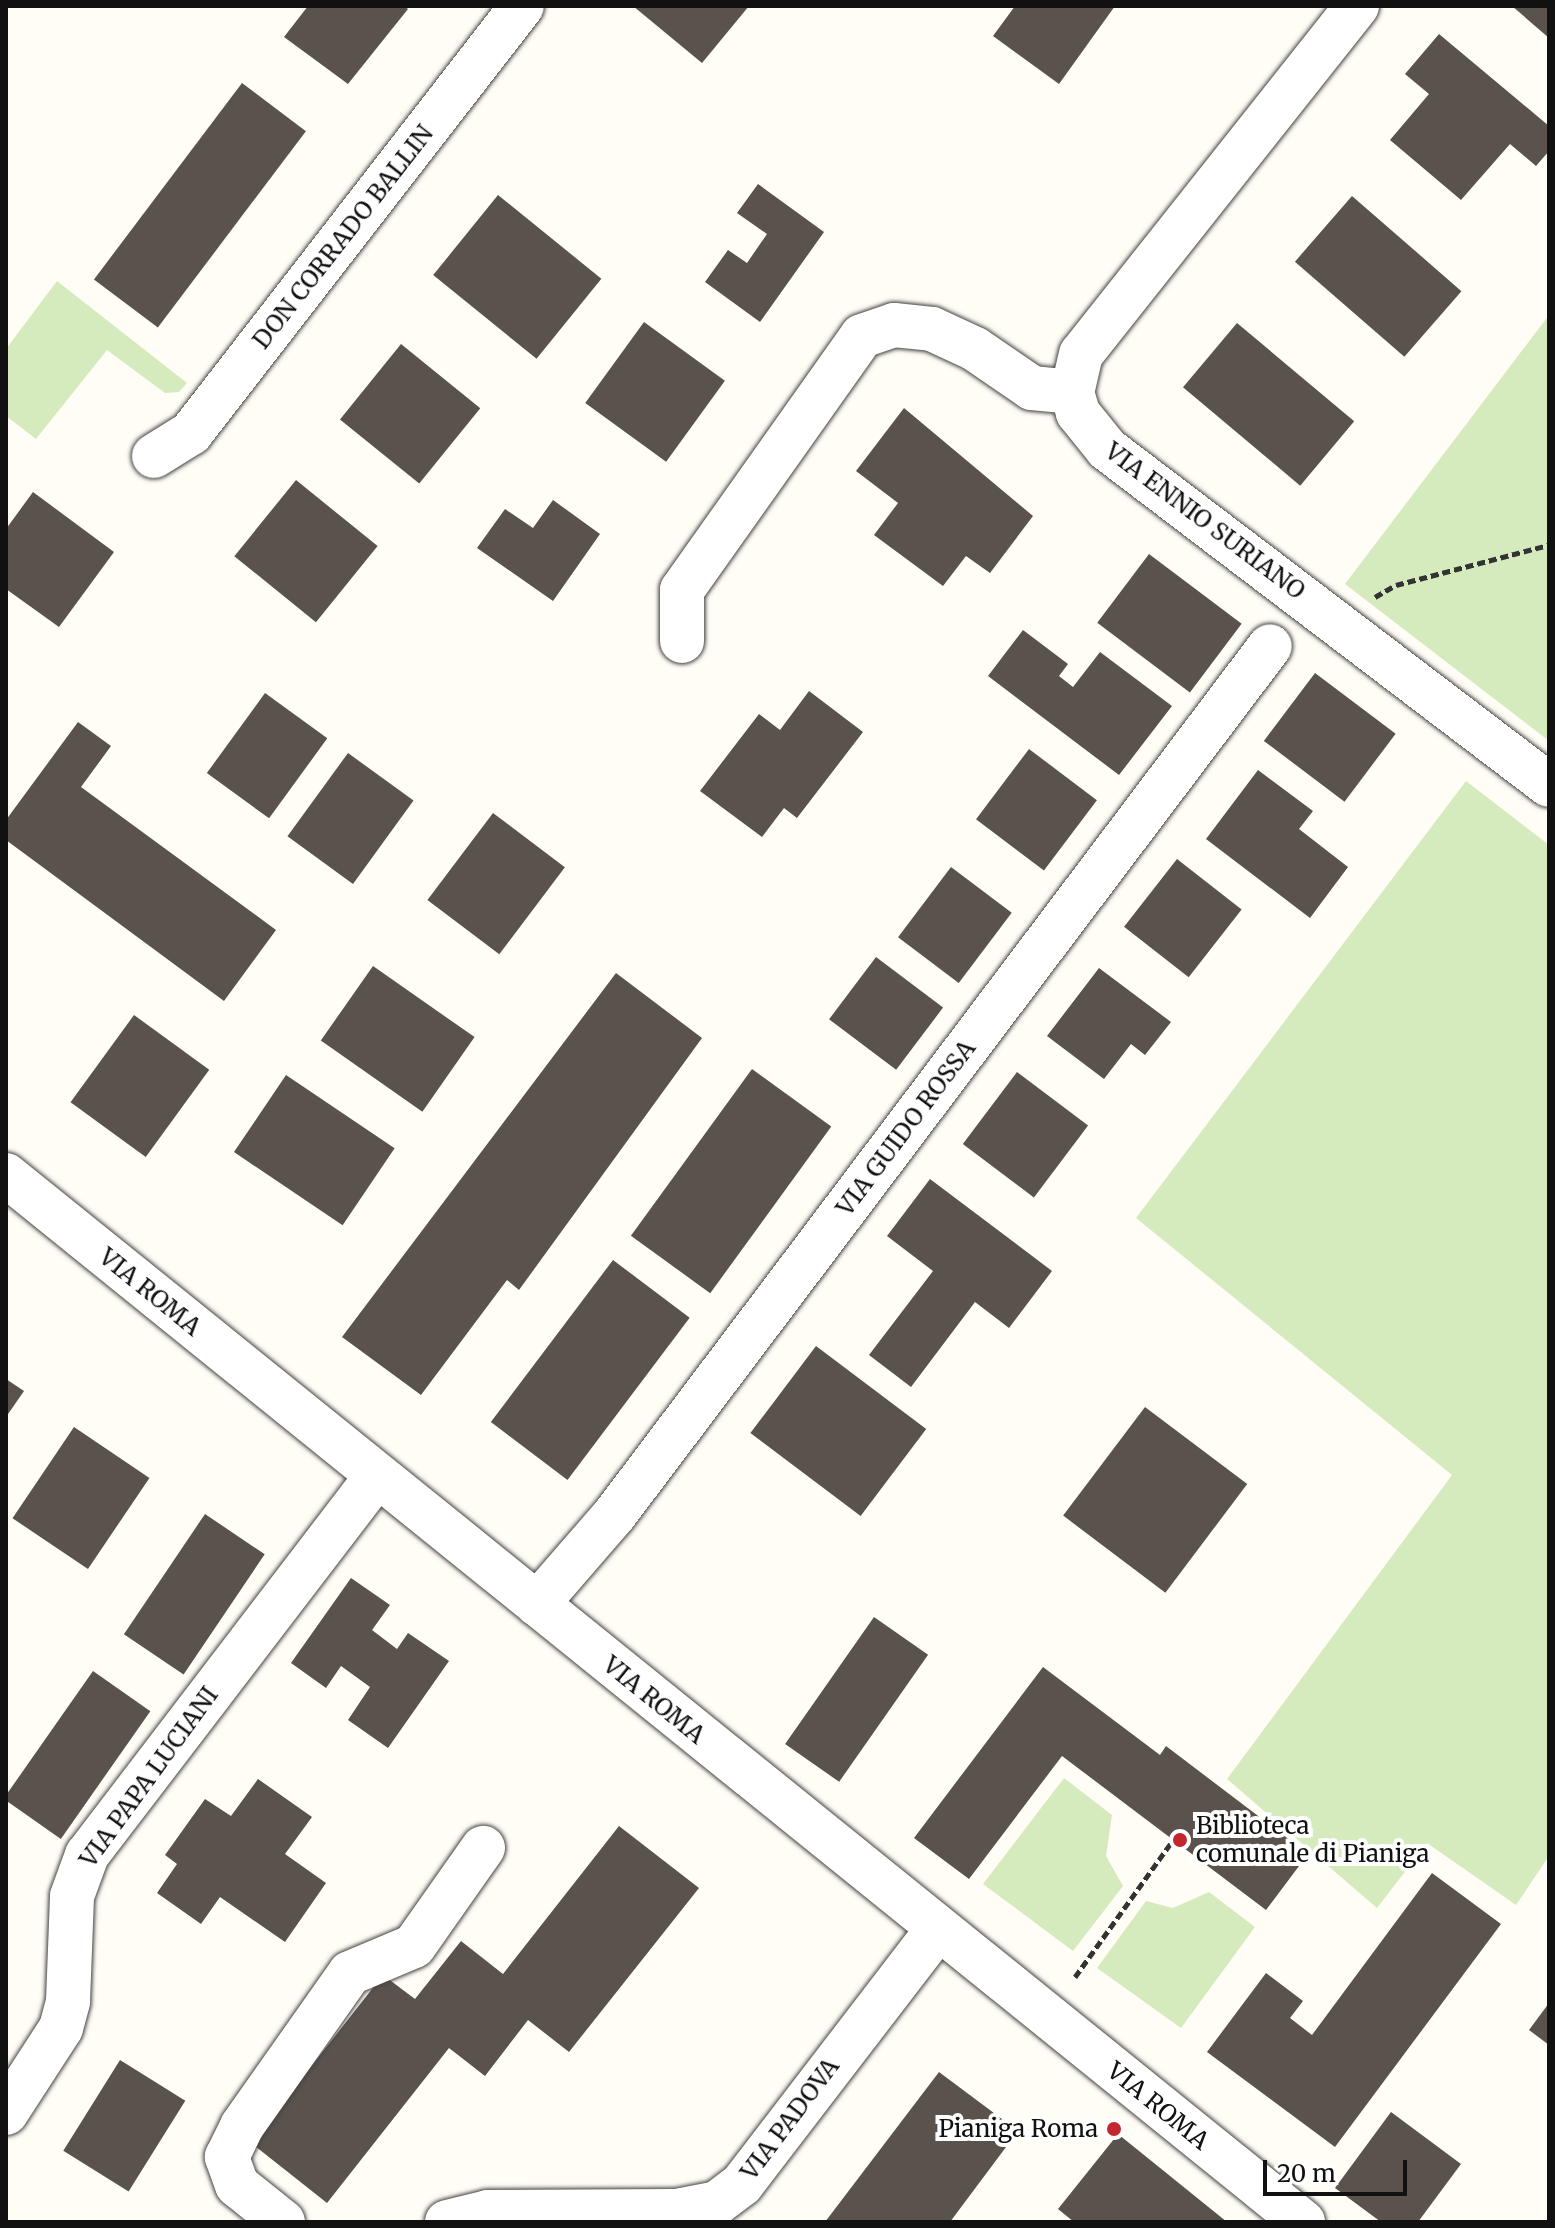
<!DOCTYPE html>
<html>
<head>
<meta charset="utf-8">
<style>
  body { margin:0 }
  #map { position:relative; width:1555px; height:2228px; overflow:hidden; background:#fffdf5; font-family:Merriweather,serif }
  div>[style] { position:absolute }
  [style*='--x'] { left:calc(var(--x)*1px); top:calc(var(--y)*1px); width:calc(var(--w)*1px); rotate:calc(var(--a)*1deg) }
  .green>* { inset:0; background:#d5ebbd }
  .building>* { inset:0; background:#5a524d; transform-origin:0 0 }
  .path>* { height:5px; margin-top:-2.5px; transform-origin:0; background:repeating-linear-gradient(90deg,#333 0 8px,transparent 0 12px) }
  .roads { filter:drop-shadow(0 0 2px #444) drop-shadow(0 0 2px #444) }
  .minor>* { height:44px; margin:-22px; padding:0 22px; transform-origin:22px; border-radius:22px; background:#fff }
  .dots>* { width:22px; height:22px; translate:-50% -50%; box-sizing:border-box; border:4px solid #fff; border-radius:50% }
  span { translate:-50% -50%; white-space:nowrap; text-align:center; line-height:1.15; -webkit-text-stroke:8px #fff; paint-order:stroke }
  .street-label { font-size:24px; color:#111 }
  .poi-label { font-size:24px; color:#111 }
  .left { translate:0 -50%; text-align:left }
  .right { translate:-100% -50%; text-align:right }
  .frame { position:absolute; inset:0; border:8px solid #111; pointer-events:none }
  .scale { position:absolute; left:1263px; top:2160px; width:144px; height:36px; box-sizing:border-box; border:4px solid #111; border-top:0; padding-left:10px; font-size:24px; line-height:28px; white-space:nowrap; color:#111; -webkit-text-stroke:6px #fff; paint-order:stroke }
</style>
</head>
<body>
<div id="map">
  <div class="green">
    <div style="clip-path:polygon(57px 281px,187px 383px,179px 392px,165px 393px,107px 350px,36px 439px,6px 416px,6px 349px)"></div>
    <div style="clip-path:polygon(1549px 315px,1549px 741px,1345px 584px)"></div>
    <div style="clip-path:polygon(1466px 781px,1549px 845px,1549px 1856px,1516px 1905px,1427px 1843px,1377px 1908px,1227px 1779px,1452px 1475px,1136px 1218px)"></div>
    <div style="clip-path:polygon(1064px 1778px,1112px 1815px,1106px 1856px,1123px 1886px,1073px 1951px,983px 1884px)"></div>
    <div style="clip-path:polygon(1209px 1892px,1255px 1927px,1181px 2028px,1097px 1968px,1146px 1901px,1173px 1908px)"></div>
  </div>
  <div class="building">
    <div style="clip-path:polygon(308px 6px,404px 6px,408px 9px,348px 84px,284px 37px)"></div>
    <div style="clip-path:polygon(633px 6px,749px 6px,702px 63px)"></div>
    <div style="clip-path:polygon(1015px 6px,1115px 6px,1059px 84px,993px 36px)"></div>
    <div style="clip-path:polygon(1512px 6px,1549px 6px,1549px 38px)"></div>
    <div style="clip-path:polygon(1439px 34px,1549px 126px,1549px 151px,1536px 166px,1510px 144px,1461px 200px,1390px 140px,1429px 94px,1405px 74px)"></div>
    <div style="left:242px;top:83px;width:80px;height:246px;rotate:37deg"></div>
    <div style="clip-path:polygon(758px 184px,824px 232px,760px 322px,705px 282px,728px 250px,747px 263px,767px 234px,737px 213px)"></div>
    <div style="left:498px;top:195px;width:133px;height:103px;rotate:39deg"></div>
    <div style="left:1352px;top:196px;width:145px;height:87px;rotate:41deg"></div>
    <div style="left:644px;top:322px;width:100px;height:100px;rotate:36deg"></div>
    <div style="left:1237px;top:323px;width:153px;height:84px;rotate:40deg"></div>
    <div style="left:401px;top:344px;width:102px;height:97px;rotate:39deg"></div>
    <div style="clip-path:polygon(904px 408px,1033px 516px,990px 573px,966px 556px,943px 586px,874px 535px,898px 503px,856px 471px)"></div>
    <div style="left:296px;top:480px;width:105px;height:98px;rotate:39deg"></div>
    <div style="clip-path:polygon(33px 492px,114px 552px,59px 627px,6px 589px,6px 529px)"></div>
    <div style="clip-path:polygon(553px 500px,600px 534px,553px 601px,477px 548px,505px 509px,533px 528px)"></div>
    <div style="left:1149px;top:554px;width:116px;height:86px;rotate:37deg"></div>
    <div style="clip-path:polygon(1023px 630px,1068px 664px,1059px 676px,1073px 687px,1100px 652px,1172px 706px,1119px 775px,988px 676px)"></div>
    <div style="left:1315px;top:673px;width:101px;height:85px;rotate:37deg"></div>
    <div style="clip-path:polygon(809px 691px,863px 732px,797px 818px,784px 808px,762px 837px,700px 791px,759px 714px,780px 730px)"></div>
    <div style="left:265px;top:693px;width:77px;height:99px;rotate:36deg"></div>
    <div style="clip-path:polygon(78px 722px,111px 746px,81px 787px,276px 930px,224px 1001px,6px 840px,6px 820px)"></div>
    <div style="left:1029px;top:749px;width:85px;height:88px;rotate:37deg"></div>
    <div style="left:348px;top:753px;width:81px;height:103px;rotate:36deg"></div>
    <div style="clip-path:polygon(1258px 770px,1313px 811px,1299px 829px,1348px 867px,1310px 918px,1206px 839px)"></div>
    <div style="left:493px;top:813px;width:90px;height:109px;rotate:37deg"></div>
    <div style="left:1177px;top:859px;width:82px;height:86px;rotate:38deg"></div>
    <div style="left:951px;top:867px;width:76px;height:88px;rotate:37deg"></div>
    <div style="left:876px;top:957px;width:84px;height:78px;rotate:37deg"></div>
    <div style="left:373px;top:966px;width:124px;height:91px;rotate:35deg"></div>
    <div style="clip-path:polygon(1099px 968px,1171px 1022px,1145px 1055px,1131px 1044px,1104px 1079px,1047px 1036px)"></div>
    <div style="clip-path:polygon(616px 973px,702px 1038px,519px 1290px,507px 1280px,421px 1395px,342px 1337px)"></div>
    <div style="left:134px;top:1015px;width:93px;height:108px;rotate:36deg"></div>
    <div style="left:752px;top:1069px;width:98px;height:206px;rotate:36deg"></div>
    <div style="left:1017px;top:1072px;width:89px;height:90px;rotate:37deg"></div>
    <div style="left:286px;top:1075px;width:131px;height:93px;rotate:34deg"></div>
    <div style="clip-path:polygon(930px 1179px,1052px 1271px,1009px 1328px,975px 1302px,911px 1387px,869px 1355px,933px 1271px,887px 1236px)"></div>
    <div style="left:613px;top:1260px;width:96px;height:203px;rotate:37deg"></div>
    <div style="left:816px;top:1346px;width:138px;height:109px;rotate:37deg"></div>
    <div style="clip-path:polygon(6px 1379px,24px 1391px,6px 1417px)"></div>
    <div style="left:1145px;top:1407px;width:128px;height:136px;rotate:37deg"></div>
    <div style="left:74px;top:1427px;width:91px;height:110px;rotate:34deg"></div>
    <div style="left:205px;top:1514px;width:72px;height:145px;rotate:34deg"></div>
    <div style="clip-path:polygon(351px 1578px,390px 1605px,372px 1630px,397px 1649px,408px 1633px,449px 1661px,388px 1748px,348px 1720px,370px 1687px,341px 1666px,326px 1688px,291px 1663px)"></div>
    <div style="left:874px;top:1617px;width:66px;height:155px;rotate:35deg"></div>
    <div style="clip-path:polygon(1043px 1667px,1160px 1755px,1166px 1746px,1308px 1854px,1266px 1910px,1062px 1756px,969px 1879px,914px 1838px)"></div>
    <div style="left:93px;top:1671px;width:70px;height:156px;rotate:35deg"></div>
    <div style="clip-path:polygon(258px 1779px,312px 1817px,285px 1854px,326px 1883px,285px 1942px,220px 1897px,201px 1924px,157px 1893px,177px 1864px,165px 1855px,205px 1799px,231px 1816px)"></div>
    <div style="clip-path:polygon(619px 1826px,699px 1888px,569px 2052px,528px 2020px,485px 2076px,449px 2048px,327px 2203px,251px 2143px,383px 1975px,415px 1999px,461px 1941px,503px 1974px)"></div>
    <div style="clip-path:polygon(1432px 1873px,1501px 1924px,1335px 2147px,1207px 2052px,1266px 1973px,1303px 2001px,1290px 2018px,1312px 2035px)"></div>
    <div style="clip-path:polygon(1549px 2003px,1549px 2045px,1529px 2030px)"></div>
    <div style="left:120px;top:2060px;width:77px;height:107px;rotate:32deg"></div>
    <div style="clip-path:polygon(939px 2072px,1018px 2131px,950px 2222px,825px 2222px)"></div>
    <div style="clip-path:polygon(1391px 2112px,1461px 2164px,1418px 2222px,1381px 2222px,1335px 2188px)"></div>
    <div style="clip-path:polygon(1118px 2134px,1227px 2222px,1074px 2222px,1058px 2209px)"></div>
  </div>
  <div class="path">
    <div style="--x:1375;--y:597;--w:24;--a:-30"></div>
    <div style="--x:1396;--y:585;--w:158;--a:-14.7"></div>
    <div style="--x:1075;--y:1977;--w:168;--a:-54.4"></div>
  </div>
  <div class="roads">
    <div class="minor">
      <div style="--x:1357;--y:6;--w:444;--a:128.4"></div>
      <div style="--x:1081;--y:354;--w:39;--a:103"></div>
      <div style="--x:1072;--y:392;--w:22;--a:74"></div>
      <div style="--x:1078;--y:413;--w:46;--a:51.1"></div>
      <div style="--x:1107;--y:449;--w:555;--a:37.24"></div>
      <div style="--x:154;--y:456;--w:44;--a:-31.9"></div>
      <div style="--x:191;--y:433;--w:540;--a:-52.22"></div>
      <div style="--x:682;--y:641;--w:51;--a:-90"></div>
      <div style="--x:682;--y:590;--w:311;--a:-54.7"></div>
      <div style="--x:862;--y:336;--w:34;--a:-19"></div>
      <div style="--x:894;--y:325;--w:38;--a:6"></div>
      <div style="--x:932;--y:329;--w:47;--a:24.9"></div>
      <div style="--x:975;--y:349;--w:69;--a:34.4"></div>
      <div style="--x:1032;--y:388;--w:40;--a:5.7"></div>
      <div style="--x:6;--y:1175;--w:1667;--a:38.91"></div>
      <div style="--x:537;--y:1604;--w:119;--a:-49.1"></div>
      <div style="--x:615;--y:1514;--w:1087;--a:-52.96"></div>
      <div style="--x:6;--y:2113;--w:101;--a:-57.1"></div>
      <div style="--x:61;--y:2028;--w:28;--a:-75"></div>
      <div style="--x:68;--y:2001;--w:105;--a:-87.8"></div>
      <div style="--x:72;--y:1896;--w:44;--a:-69.9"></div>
      <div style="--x:87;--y:1855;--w:477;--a:-52.6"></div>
      <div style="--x:283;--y:2222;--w:59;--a:-141.2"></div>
      <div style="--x:237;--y:2185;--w:30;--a:-110"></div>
      <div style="--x:227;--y:2157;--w:34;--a:-64"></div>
      <div style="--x:242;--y:2126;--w:187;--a:-54.8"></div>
      <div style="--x:350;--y:1973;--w:69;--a:-22.9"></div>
      <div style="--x:414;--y:1946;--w:120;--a:-54.9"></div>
      <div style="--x:447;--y:2222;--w:42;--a:-13.7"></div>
      <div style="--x:488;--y:2212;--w:188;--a:-0.3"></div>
      <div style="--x:676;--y:2211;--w:42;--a:-11"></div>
      <div style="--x:717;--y:2203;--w:31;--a:-37"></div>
      <div style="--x:742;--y:2184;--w:322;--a:-52.5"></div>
    </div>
  </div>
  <div class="dots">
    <div style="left:1180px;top:1840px;background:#c4262e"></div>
    <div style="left:1114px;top:2129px;background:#c4262e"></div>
  </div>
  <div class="street-label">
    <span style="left:343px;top:237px;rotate:-52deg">DON CORRADO BALLIN</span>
    <span style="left:1205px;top:521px;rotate:37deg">VIA ENNIO SURIANO</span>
    <span style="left:906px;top:1128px;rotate:-53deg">VIA GUIDO ROSSA</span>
    <span style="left:150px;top:1292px;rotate:39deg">VIA ROMA</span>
    <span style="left:654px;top:1700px;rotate:39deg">VIA ROMA</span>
    <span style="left:149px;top:1777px;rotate:-54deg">VIA PAPA LUCIANI</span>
    <span style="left:1158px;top:2106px;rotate:39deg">VIA ROMA</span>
    <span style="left:790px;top:2119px;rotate:-53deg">VIA PADOVA</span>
  </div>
  <div class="poi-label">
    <span class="left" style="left:1196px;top:1840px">Biblioteca<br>comunale di Pianiga</span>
    <span class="right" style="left:1098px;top:2129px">Pianiga Roma</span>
  </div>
  <div class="frame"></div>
  <div class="scale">20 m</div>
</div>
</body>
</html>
